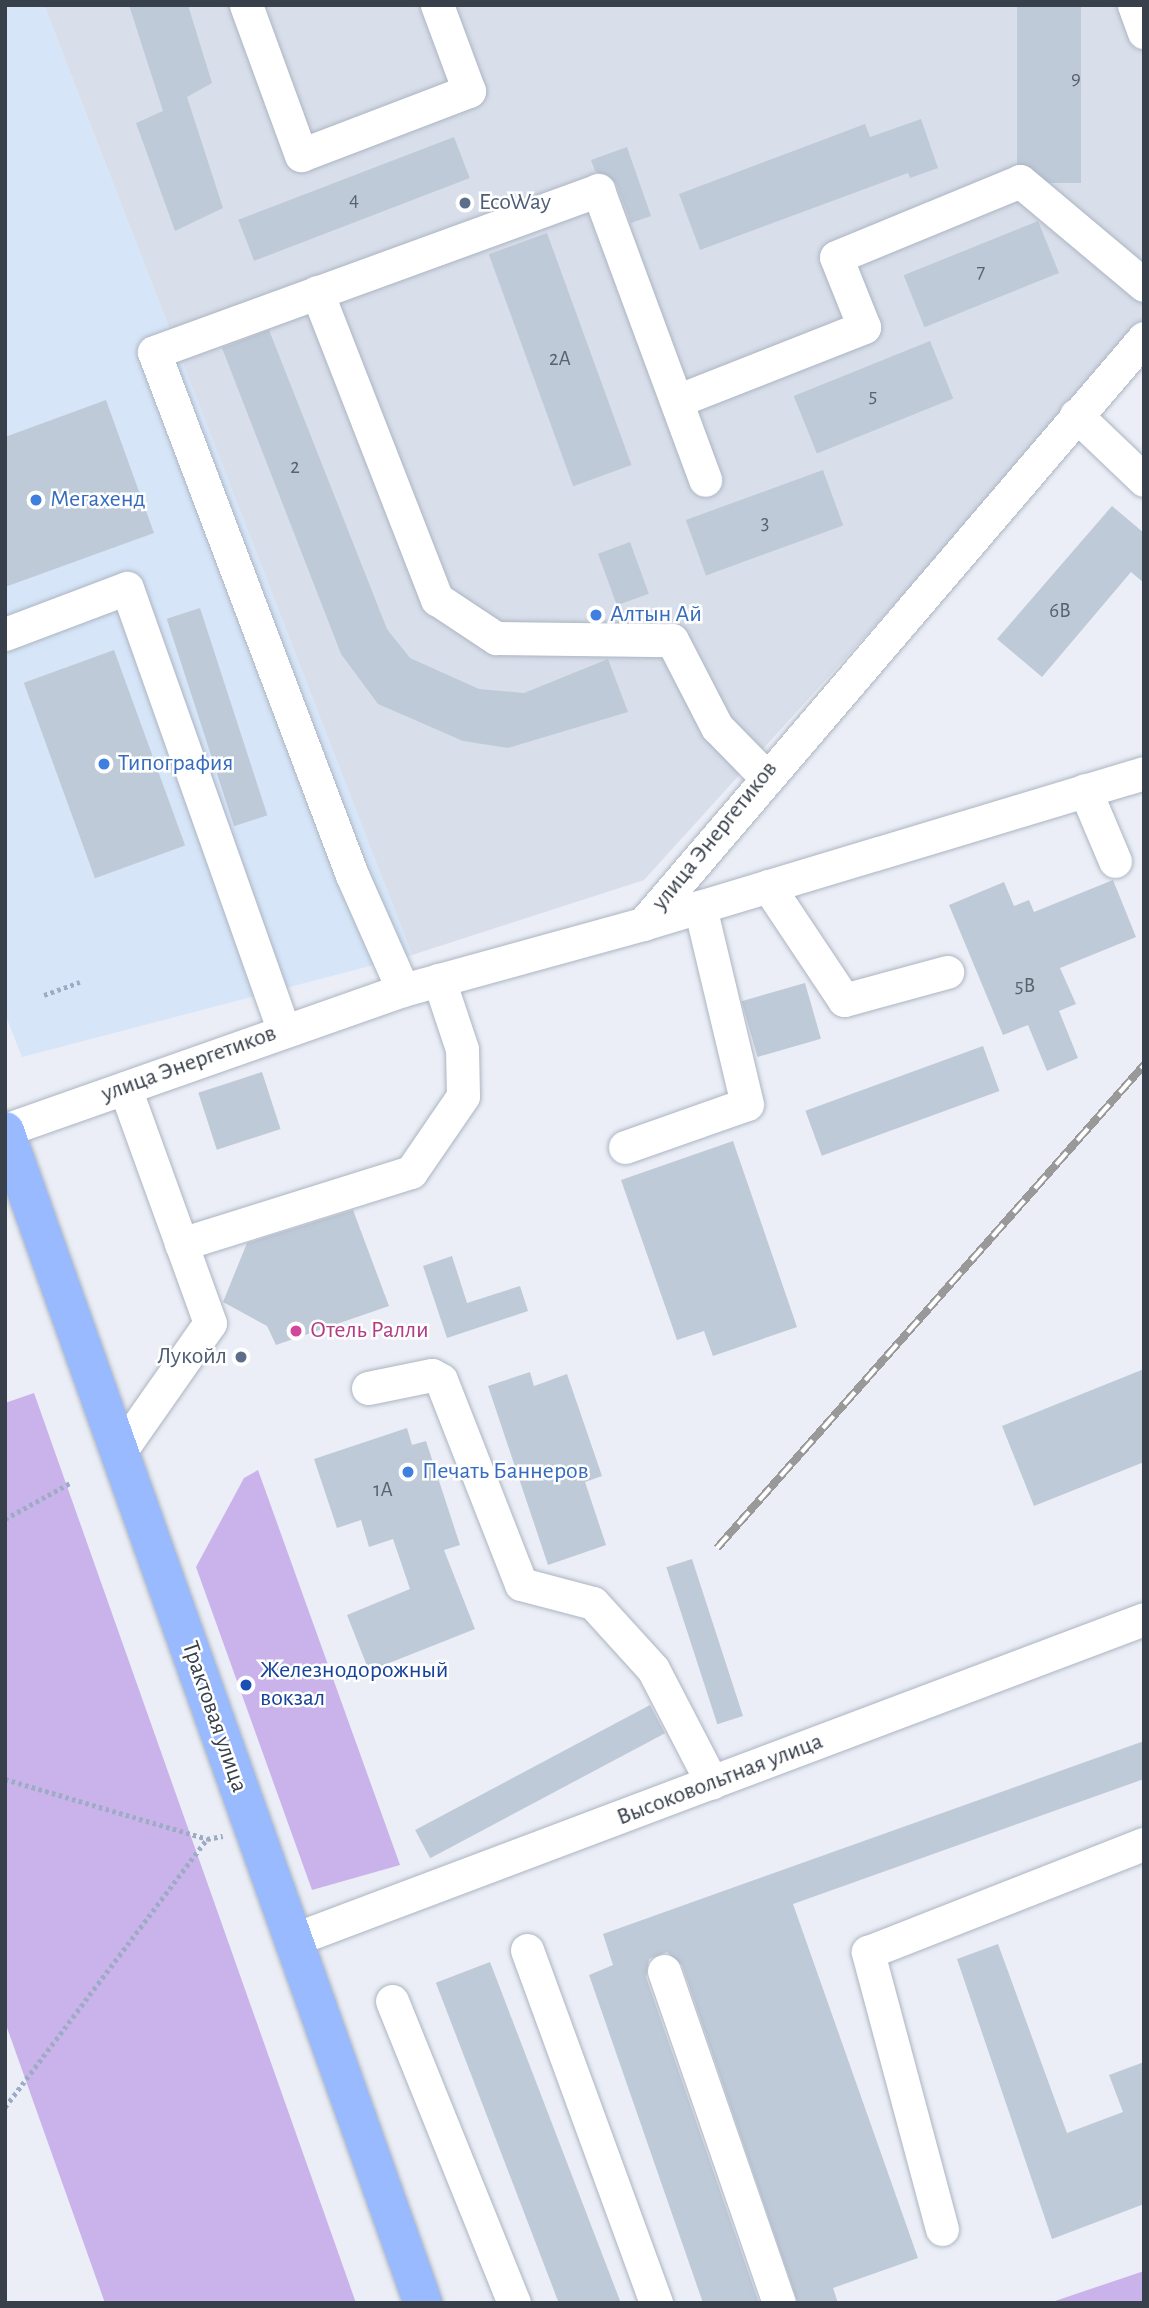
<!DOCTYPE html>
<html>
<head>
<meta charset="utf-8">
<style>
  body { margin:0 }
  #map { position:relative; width:1149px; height:2308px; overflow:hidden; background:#ebeef6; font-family:"Alegreya Sans",sans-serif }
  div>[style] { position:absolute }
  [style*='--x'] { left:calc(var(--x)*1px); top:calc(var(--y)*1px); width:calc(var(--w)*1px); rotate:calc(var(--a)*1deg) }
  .residential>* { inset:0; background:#d8deea }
  .commercial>* { inset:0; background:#d6e5f8 }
  .green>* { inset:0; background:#cab2eb }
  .building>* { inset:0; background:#bfcad8; transform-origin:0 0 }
  .path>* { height:4.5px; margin-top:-2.25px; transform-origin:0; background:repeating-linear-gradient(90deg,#9dacc5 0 3.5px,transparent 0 7px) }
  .roads { filter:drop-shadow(0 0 2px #acb5c2) drop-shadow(0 0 2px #acb5c2) }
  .minor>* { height:33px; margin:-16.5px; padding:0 16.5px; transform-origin:16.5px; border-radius:16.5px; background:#fff }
  .major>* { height:38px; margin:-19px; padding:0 19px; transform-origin:19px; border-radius:19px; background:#9abaff }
  .rail>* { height:8px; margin-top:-4px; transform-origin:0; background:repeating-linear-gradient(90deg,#fff 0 16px,#999 0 32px); box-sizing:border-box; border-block:2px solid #999 }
  .dots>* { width:19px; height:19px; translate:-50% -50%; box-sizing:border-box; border:4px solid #fff; border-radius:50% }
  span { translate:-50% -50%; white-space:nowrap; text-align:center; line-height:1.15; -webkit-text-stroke:5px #fff; paint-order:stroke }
  .number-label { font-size:21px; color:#5a626e }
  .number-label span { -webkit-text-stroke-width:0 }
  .service-label { font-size:24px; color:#4e5e75 }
  .left { translate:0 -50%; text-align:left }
  .right { translate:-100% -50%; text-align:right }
  .shop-label { font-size:24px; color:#366cbe }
  .street-label { font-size:24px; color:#38404b }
  .hotel-label { font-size:24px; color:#b23c85 }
  .transit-label { font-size:24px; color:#164399 }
  .frame { position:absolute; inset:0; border:7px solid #38404b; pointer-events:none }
</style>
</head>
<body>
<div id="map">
  <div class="residential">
    <div style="clip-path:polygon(44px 5px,1144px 5px,1144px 329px,644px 880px,412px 955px)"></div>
  </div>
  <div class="commercial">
    <div style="clip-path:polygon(5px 5px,44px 5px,412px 955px,22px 1057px,5px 1014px)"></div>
  </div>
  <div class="green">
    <div style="clip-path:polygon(34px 1393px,356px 2303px,105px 2303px,5px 2022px,5px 1403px)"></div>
    <div style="clip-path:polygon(258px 1470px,400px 1865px,312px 1890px,196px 1567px,244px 1478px)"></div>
    <div style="clip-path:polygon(1144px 2271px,1144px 2303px,1049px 2303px)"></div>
  </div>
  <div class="building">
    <div style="clip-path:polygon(129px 5px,188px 5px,212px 83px,187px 97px,223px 208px,175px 231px,136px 123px,163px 111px)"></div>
    <div style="left:1017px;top:5px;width:64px;height:178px"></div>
    <div style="clip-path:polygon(921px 119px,938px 168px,910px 178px,908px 173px,700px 250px,679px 194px,865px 124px,870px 137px)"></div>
    <div style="left:454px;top:137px;width:44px;height:231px;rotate:69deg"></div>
    <div style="clip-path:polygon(627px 147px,651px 216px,631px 223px,616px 183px,595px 171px,591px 160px)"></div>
    <div style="left:1038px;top:221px;width:56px;height:145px;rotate:68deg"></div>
    <div style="left:547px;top:233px;width:247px;height:62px;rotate:70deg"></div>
    <div style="clip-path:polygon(269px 330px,387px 629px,410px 658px,479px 689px,524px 693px,608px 659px,628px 712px,508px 748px,463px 741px,378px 704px,341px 654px,222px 348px)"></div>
    <div style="left:930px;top:341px;width:62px;height:147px;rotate:68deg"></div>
    <div style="clip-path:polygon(106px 400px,154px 533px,5px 587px,5px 437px)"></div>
    <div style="left:823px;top:470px;width:59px;height:146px;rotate:70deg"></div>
    <div style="clip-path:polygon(1112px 506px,1144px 533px,1144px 583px,1131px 572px,1042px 677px,997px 639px)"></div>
    <div style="left:630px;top:542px;width:55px;height:34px;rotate:70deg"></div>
    <div style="left:200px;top:608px;width:218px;height:35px;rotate:72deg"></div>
    <div style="left:114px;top:650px;width:208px;height:96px;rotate:70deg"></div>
    <div style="clip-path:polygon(1113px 880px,1136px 937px,1060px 968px,1076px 1004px,1059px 1011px,1078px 1058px,1047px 1071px,1028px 1025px,1003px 1035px,949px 905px,1004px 882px,1014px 906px,1029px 900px,1034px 912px)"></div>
    <div style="left:805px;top:983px;width:58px;height:66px;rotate:74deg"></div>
    <div style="left:983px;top:1046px;width:48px;height:189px;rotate:70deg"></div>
    <div style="left:262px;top:1072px;width:60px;height:67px;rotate:72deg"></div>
    <div style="clip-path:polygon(733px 1141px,797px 1327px,713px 1356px,704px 1331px,677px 1340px,621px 1180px)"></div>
    <div style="clip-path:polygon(353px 1210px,389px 1306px,276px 1345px,267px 1326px,223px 1302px,247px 1243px)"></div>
    <div style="clip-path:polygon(452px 1256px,467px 1303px,520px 1286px,528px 1311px,447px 1338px,423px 1266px)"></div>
    <div style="clip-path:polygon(1144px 1369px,1144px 1462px,1034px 1506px,1002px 1426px)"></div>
    <div style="clip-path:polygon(530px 1372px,534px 1386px,567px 1374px,602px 1476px,585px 1482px,606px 1545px,548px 1565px,488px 1386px)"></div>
    <div style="clip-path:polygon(407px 1428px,412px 1445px,426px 1441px,460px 1545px,444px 1550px,475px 1629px,369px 1671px,347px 1615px,410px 1589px,393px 1539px,369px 1547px,361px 1520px,337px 1528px,314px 1459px)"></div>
    <div style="left:692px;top:1559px;width:165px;height:27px;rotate:72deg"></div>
    <div style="left:650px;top:1705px;width:32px;height:266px;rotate:62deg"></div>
    <div style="clip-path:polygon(1144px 1741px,1144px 1779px,793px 1904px,918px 2258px,833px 2288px,838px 2303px,798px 2303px,682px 1965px,667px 1952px,649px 1959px,646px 1977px,759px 2303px,703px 2303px,589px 1975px,613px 1965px,603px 1934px)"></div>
    <div style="clip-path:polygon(998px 1944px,1067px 2133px,1123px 2112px,1109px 2075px,1144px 2062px,1144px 2204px,1052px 2239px,957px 1959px)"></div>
    <div style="left:490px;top:1962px;width:364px;height:58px;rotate:69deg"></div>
  </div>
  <div class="path">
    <div style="--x:44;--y:995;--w:38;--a:-20"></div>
    <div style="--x:5;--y:1519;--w:74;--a:-29"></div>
    <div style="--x:5;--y:1779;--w:211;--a:16.5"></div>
    <div style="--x:207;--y:1839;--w:16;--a:-11"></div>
    <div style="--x:5;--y:2107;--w:336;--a:-53"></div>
  </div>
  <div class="roads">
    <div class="minor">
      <div style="--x:246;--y:5;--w:160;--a:69.9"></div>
      <div style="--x:301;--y:155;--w:180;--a:-20.9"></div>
      <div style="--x:469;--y:91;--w:92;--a:-110.4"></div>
      <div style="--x:1134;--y:5;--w:29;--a:70"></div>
      <div style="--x:317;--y:292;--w:330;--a:68.7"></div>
      <div style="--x:437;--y:599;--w:71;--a:33.5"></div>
      <div style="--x:496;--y:638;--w:176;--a:0.7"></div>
      <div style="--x:672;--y:640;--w:98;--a:62.7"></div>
      <div style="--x:717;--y:727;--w:67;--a:45.6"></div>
      <div style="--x:679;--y:400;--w:199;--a:-21.5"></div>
      <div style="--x:864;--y:327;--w:75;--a:-111.8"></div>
      <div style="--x:836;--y:257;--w:199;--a:-22.4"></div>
      <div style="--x:1020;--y:181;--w:162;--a:40"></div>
      <div style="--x:1076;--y:415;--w:94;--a:43.7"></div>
      <div style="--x:5;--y:634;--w:130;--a:-20.7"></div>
      <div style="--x:127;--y:588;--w:468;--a:70.5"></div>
      <div style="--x:1085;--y:790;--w:77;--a:67.1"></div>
      <div style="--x:768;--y:886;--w:137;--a:56.3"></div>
      <div style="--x:844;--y:1000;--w:107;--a:-15.2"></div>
      <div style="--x:643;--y:924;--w:523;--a:-16.77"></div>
      <div style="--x:403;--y:990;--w:126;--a:-113.9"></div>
      <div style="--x:352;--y:875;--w:559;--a:-110.74"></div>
      <div style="--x:154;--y:352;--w:473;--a:-20"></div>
      <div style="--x:598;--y:190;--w:309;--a:69.7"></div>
      <div style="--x:5;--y:1130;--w:422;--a:-19.4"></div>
      <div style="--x:403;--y:990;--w:249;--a:-15.4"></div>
      <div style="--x:643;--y:924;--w:771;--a:-49.47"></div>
      <div style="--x:625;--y:1147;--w:129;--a:-19.4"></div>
      <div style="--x:747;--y:1104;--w:203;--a:-103.4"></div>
      <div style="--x:181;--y:1244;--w:241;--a:-17.4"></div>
      <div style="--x:411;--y:1172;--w:92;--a:-55.6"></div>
      <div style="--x:463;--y:1096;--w:47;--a:-91.2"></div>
      <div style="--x:462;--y:1049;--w:73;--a:-108.4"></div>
      <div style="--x:368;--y:1388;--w:65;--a:-11.5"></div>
      <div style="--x:432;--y:1375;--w:10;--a:29"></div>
      <div style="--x:441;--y:1380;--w:219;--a:68.6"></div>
      <div style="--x:521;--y:1584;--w:74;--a:14.8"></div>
      <div style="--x:593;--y:1603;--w:89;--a:47.7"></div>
      <div style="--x:653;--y:1669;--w:128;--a:62.6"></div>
      <div style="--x:121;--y:1450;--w:155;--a:-55"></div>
      <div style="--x:210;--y:1323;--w:250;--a:-109.9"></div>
      <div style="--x:295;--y:1939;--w:907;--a:-20.65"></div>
      <div style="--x:527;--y:1950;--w:376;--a:69.9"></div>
      <div style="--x:664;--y:1971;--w:351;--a:70.9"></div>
      <div style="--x:392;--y:2001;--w:326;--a:68"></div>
      <div style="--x:942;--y:2229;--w:287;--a:-105"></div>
      <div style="--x:868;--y:1952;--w:296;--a:-21.4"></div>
    </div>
    <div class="major">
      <div style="--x:5;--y:1131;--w:1244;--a:70.37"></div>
    </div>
  </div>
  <div class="rail">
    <div style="--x:717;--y:1548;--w:645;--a:-48.52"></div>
  </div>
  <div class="dots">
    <div style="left:465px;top:203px;background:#5c6f8a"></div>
    <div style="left:36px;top:500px;background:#3f7fe0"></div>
    <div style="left:596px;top:615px;background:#3f7fe0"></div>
    <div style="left:104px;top:764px;background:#3f7fe0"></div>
    <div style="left:296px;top:1331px;background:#d1479c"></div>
    <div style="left:241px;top:1357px;background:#5c6f8a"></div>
    <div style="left:408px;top:1472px;background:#3f7fe0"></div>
    <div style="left:246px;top:1685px;background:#1a4fb4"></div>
  </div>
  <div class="number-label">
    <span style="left:1076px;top:78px">9</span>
    <span style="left:354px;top:200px">4</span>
    <span style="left:981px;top:272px">7</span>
    <span style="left:560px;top:359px">2А</span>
    <span style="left:873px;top:396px">5</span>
    <span style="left:295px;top:467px">2</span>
    <span style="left:765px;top:523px">3</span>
    <span style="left:1060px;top:611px">6В</span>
    <span style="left:1025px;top:986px">5В</span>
    <span style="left:383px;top:1490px">1А</span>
  </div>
  <div class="service-label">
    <span class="left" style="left:479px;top:203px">EcoWay</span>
    <span class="right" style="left:227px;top:1357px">Лукойл</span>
  </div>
  <div class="shop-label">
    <span class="left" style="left:50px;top:500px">Мегахенд</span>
    <span class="left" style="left:610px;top:615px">Алтын Ай</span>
    <span class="left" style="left:118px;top:764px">Типография</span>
    <span class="left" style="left:422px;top:1472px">Печать Баннеров</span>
  </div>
  <div class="street-label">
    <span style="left:715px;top:836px;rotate:-51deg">улица Энергетиков</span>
    <span style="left:189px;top:1064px;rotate:-20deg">улица Энергетиков</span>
    <span style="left:214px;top:1717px;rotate:71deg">Трактовая улица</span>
    <span style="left:720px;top:1780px;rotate:-21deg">Высоковольтная улица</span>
  </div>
  <div class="hotel-label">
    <span class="left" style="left:310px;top:1331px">Отель Ралли</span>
  </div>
  <div class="transit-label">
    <span class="left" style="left:260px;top:1685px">Железнодорожный<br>вокзал</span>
  </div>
  <div class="frame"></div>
</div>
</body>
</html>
